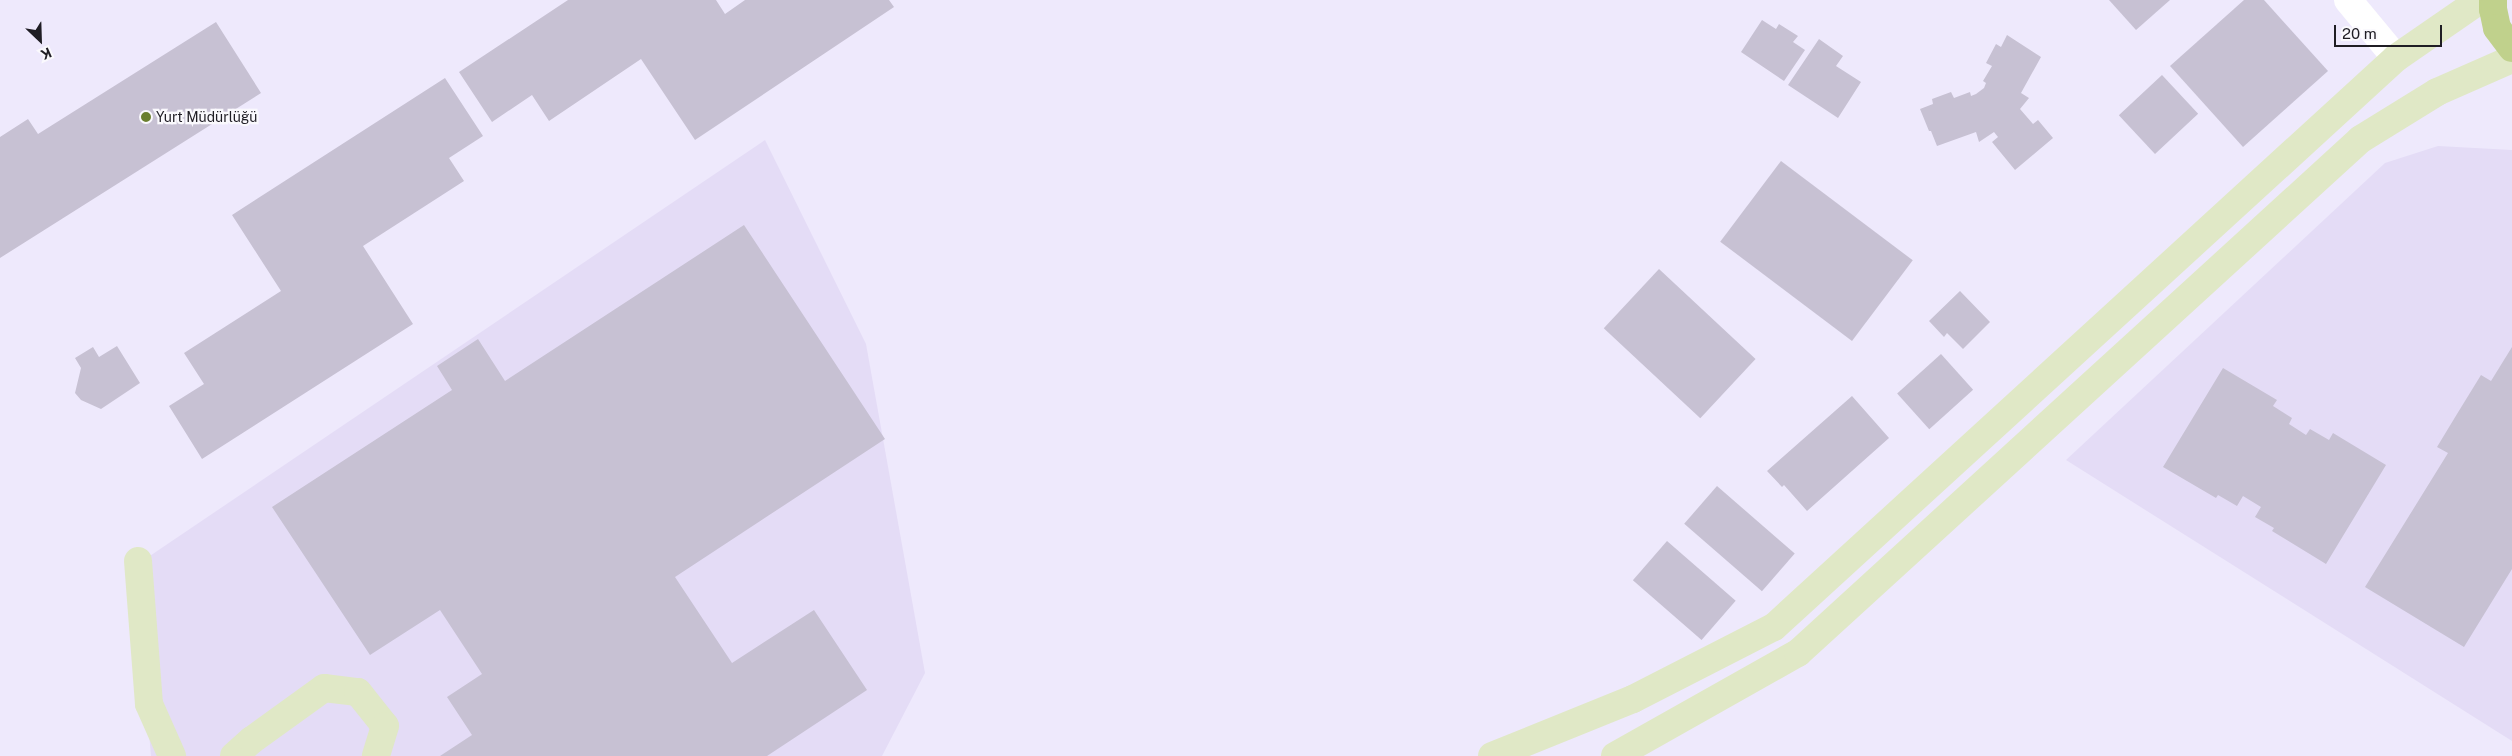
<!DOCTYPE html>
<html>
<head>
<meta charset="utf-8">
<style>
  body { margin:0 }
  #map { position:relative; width:2512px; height:756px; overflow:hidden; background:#eee9fc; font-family:"Public Sans",sans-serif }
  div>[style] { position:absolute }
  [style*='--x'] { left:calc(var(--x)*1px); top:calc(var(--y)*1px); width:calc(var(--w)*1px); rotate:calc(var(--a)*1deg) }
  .built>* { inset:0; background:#e4dcf6 }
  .building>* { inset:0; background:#c7c1d3; transform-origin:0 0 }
  .street>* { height:28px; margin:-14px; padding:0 14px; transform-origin:14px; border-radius:14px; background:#fff }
  .secondary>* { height:28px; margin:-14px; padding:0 14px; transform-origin:14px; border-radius:14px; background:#e0e8c6 }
  .primary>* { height:28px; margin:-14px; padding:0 14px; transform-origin:14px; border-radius:14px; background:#c0d18c }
  .dots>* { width:14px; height:14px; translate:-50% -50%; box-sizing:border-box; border:2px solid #faf9fd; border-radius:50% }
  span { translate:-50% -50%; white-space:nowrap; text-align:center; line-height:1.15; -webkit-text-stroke:4.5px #faf9fd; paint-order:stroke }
  .poi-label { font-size:14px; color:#1f1d24 }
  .left { translate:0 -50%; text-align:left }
  .north { position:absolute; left:15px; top:15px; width:50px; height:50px; -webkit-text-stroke:4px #faf9fd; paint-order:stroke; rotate:156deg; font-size:14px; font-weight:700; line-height:20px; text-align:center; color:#1f1d24 }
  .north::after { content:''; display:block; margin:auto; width:18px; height:22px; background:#1f1d24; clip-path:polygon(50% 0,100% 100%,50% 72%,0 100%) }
  .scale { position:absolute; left:2334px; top:25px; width:108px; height:22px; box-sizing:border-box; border:2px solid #1f1d24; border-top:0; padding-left:6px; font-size:15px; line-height:18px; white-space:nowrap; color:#1f1d24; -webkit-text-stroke:4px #faf9fd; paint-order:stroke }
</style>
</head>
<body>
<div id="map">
  <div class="built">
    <div style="clip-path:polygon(765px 140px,866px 344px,925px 673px,882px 756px,151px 756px,135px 566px)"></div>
    <div style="clip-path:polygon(2438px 146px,2512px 150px,2512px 741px,2066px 460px,2385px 163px)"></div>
  </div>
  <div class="building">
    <div style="clip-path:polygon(568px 0,716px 0,725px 14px,745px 0,889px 0,894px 7px,695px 140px,641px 59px,549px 121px,532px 95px,492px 122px,459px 72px)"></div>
    <div style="clip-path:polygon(2109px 0,2170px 0,2136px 30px)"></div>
    <div style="clip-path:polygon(2244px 0,2264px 0,2328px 71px,2243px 147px,2170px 66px)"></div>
    <div style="clip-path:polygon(1762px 20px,1776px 29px,1779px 24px,1798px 36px,1793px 42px,1805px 50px,1784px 81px,1741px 52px)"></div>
    <div style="clip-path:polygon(216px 22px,261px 93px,0 258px,0 137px,28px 119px,38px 134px)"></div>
    <div style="clip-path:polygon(2007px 35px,2041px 57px,2021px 93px,2029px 98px,2020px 109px,2033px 124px,2038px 120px,2053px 138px,2015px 170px,1992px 142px,1998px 137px,1994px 132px,1979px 142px,1976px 132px,1937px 146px,1931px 131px,1929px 131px,1920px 109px,1933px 104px,1932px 99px,1951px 92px,1954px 98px,1970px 92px,1971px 96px,1976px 94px,1984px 88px,1986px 83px,1983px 81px,1992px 66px,1986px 63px,1996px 44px,2001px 47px)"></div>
    <div style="clip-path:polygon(1819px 39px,1843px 56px,1836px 66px,1861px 82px,1838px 118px,1788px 85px)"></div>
    <div style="left:2162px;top:75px;width:53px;height:59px;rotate:47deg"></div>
    <div style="clip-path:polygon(445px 78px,483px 136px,449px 158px,464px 181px,363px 246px,413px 324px,202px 459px,169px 406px,204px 384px,184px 353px,281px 291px,232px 215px)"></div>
    <div style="left:1781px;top:161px;width:165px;height:101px;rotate:37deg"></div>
    <div style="clip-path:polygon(744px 225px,885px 439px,675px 577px,732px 663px,814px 610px,867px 690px,767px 756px,440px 756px,472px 735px,447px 697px,482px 674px,440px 610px,370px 655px,272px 507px,452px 390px,437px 366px,478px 339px,505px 381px)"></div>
    <div style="left:1659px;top:269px;width:132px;height:81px;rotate:43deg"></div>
    <div style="clip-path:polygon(1960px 291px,1990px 322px,1963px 349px,1947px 333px,1944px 337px,1929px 321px)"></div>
    <div style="clip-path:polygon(117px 346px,140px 383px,101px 409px,81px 400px,75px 393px,81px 368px,75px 358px,93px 347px,99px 357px)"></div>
    <div style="clip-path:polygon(2512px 347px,2512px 569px,2464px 647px,2365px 587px,2448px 453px,2437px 447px,2457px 414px,2481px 375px,2491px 381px)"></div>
    <div style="left:1941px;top:354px;width:48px;height:59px;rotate:48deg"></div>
    <div style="clip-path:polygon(2223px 368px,2277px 400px,2273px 406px,2292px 418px,2289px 424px,2306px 435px,2310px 429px,2329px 440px,2333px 433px,2386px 465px,2326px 564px,2272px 531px,2274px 528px,2255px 517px,2261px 507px,2243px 496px,2237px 506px,2218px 495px,2216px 498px,2163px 467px)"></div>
    <div style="clip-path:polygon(1852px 396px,1889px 438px,1807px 511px,1784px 485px,1782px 487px,1767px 471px)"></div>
    <div style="left:1717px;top:486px;width:103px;height:50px;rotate:41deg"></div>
    <div style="left:1667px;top:541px;width:91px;height:52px;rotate:41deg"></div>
  </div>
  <div class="street">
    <div style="--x:2348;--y:0;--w:75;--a:50.4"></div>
  </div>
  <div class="secondary">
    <div style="--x:138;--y:561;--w:143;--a:85.6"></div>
    <div style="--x:149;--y:704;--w:57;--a:66.1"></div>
    <div style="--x:234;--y:756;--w:24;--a:-42"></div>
    <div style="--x:252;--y:740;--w:89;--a:-35.8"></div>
    <div style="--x:324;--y:688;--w:34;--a:7"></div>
    <div style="--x:358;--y:692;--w:43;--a:51.5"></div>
    <div style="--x:385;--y:726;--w:31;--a:107"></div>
    <div style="--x:1492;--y:756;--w:152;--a:-22"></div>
    <div style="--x:1633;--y:699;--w:158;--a:-27.1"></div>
    <div style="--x:1774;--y:627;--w:843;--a:-42.45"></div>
    <div style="--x:2396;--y:58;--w:102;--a:-34.6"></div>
    <div style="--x:1615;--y:756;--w:210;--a:-29.4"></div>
    <div style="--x:1798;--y:653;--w:762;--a:-42.4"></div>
    <div style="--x:2361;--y:139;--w:89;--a:-31.7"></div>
    <div style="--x:2437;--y:92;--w:82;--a:-23.7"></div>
  </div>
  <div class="primary">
    <div style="--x:2493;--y:0;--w:9;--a:90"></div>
    <div style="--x:2493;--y:9;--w:19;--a:78"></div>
    <div style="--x:2497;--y:28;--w:25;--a:53"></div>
  </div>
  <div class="dots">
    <div style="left:146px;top:117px;background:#6a7f2f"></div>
  </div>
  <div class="poi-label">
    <span class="left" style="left:156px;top:117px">Yurt Müdürlüğü</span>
  </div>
  <div class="north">K</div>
  <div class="scale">20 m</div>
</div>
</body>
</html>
